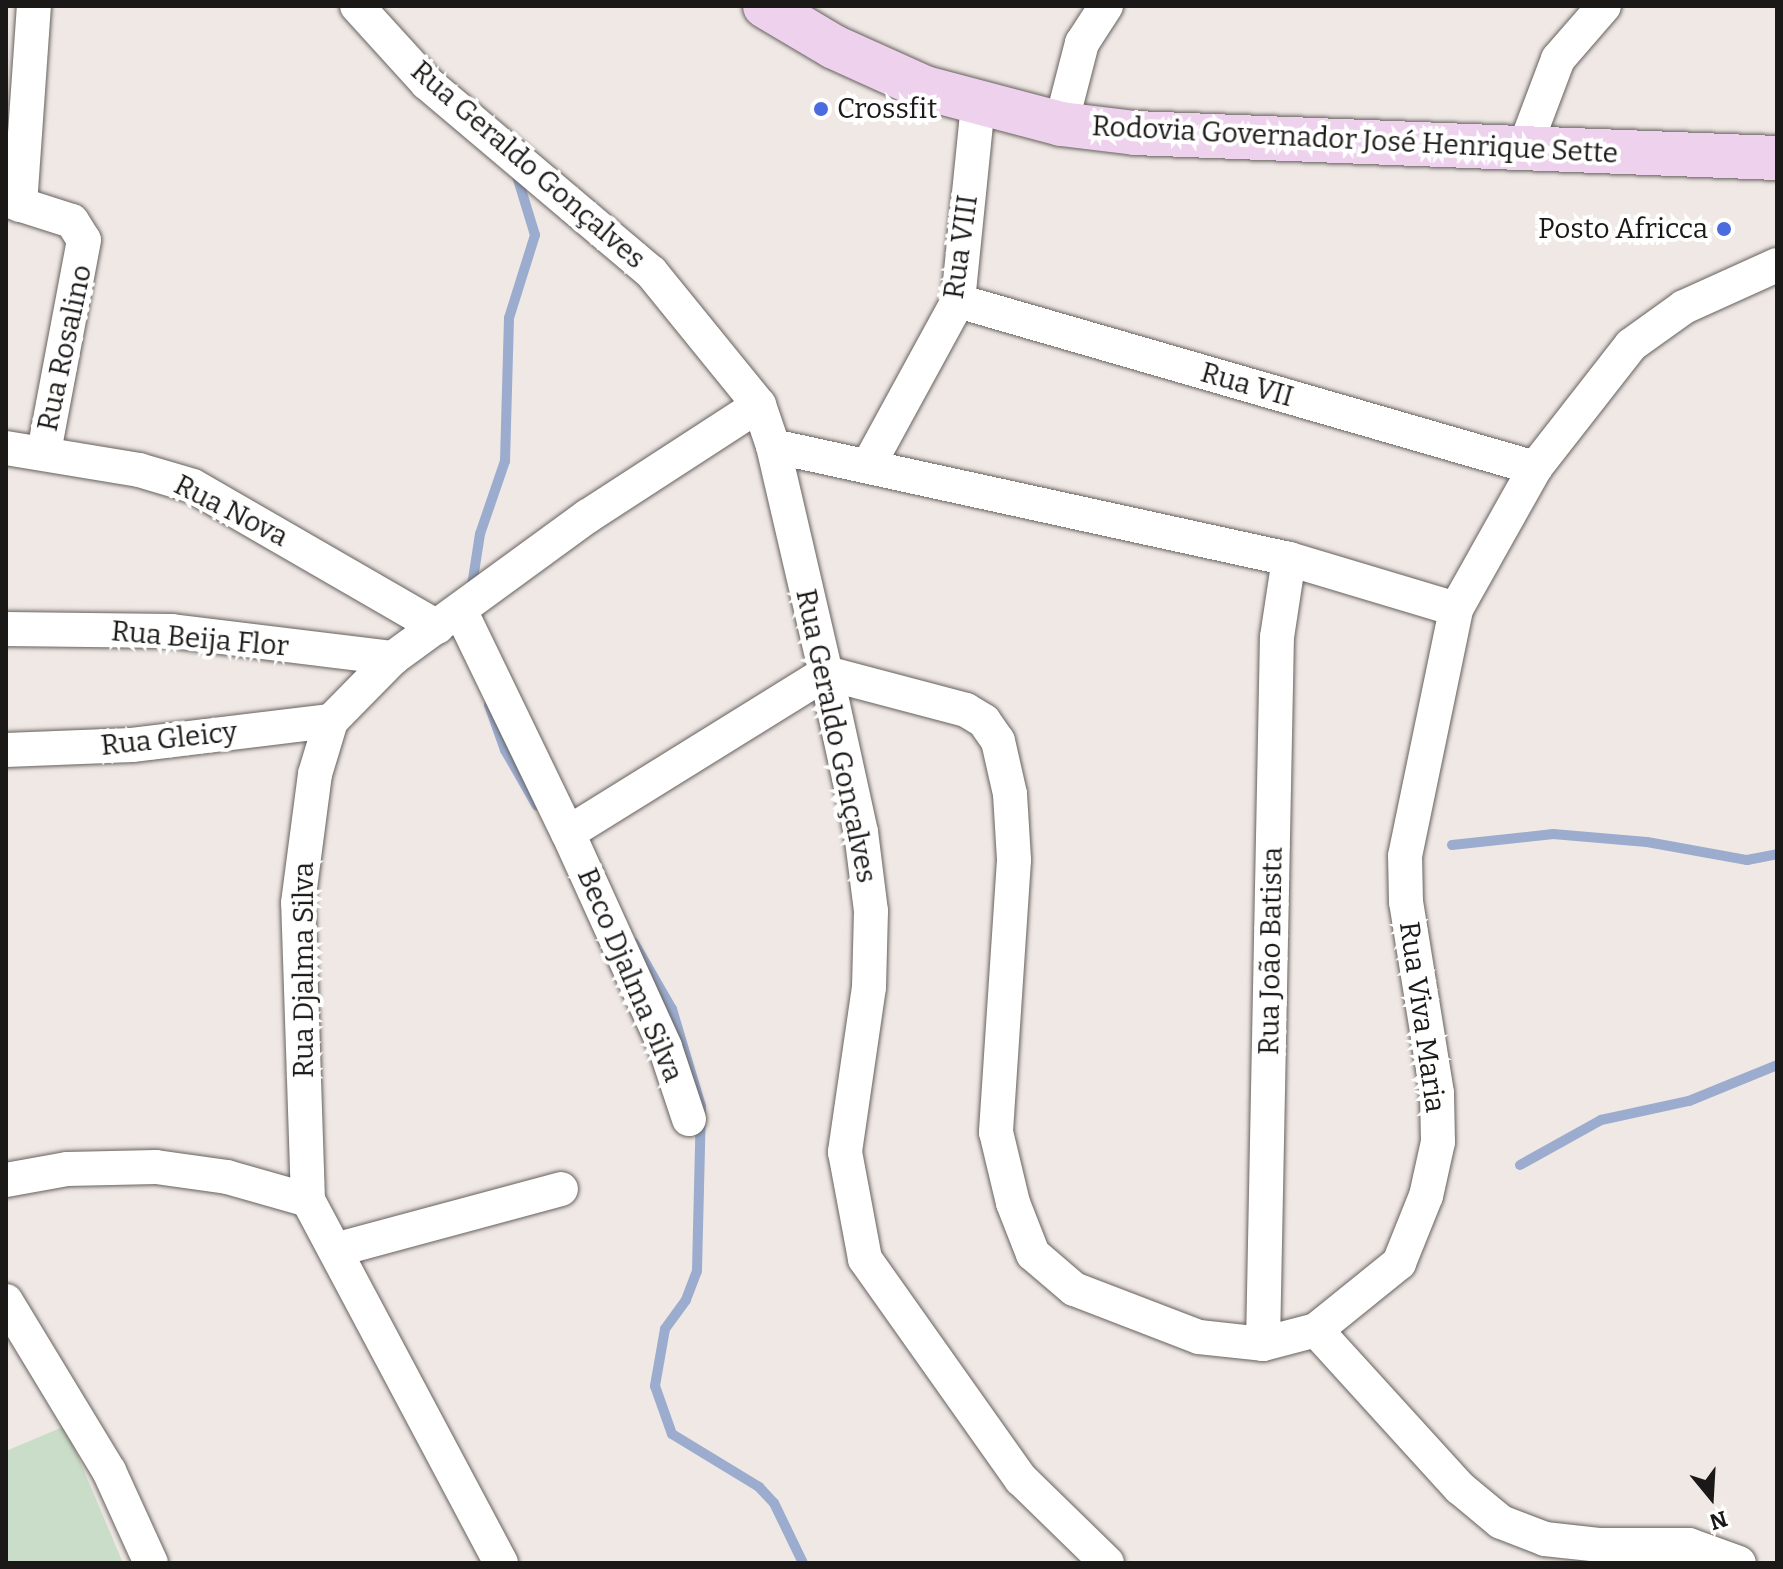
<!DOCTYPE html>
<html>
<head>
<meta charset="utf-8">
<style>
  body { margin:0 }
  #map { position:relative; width:1783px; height:1569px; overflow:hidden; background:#efe8e5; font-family:Bitter,serif }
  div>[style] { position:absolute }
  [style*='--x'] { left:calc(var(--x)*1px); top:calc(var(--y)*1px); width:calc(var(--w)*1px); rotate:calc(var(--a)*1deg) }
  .green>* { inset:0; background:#caddc9 }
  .stream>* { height:10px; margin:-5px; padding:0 5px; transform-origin:5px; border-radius:5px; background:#9bacce }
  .roads { filter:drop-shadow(0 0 2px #67615e) drop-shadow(0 0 2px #67615e) }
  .street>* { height:34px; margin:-17px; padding:0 17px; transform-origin:17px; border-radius:17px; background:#fff }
  .secondary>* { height:44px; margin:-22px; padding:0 22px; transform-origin:22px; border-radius:22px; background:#eed2ed }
  .dots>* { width:22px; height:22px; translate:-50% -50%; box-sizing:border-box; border:4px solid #fff; border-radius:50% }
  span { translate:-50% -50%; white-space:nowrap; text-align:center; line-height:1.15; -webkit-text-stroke:8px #fff; paint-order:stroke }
  .poi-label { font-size:28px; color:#1b1917 }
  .left { translate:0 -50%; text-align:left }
  .right { translate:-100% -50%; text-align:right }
  .street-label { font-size:28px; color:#1b1917 }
  .frame { position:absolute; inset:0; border:8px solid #1b1917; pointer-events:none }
  .north { position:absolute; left:1671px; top:1457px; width:80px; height:80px; -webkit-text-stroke:6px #fff; paint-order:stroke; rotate:162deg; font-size:22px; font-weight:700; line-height:32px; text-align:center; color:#1b1917 }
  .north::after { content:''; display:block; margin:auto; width:28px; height:36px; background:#1b1917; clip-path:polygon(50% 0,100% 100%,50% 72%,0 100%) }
</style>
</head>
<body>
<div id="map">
  <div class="green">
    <div style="clip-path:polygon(65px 1426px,123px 1563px,6px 1563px,6px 1451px)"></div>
  </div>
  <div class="stream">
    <div style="--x:471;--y:592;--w:59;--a:-81.2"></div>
    <div style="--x:480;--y:534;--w:77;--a:-71.1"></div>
    <div style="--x:505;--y:461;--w:143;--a:-88.4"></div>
    <div style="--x:509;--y:318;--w:87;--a:-72.6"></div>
    <div style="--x:535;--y:235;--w:65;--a:-107"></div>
    <div style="--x:489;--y:705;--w:48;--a:70.4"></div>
    <div style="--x:505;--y:750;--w:64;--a:60.3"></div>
    <div style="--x:1452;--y:845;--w:102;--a:-6.2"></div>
    <div style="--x:1553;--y:834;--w:94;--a:4.9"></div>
    <div style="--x:1647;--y:842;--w:102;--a:10.2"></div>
    <div style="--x:1747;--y:860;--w:31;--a:-11"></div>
    <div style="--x:634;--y:943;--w:76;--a:60.1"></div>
    <div style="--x:672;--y:1009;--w:101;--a:73.4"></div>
    <div style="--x:701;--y:1106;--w:165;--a:91.4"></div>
    <div style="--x:697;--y:1271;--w:31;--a:111"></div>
    <div style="--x:686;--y:1300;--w:36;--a:126"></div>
    <div style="--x:665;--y:1329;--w:58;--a:100"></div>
    <div style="--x:655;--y:1386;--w:51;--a:70.5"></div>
    <div style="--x:672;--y:1434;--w:102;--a:31.3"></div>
    <div style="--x:759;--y:1487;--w:22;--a:47"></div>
    <div style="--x:774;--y:1503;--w:67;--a:64.2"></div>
    <div style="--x:1520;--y:1165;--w:93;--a:-29.1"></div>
    <div style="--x:1601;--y:1120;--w:90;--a:-12.2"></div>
    <div style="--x:1689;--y:1101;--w:95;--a:-22.2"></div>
  </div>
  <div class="roads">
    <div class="street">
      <div style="--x:357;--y:6;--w:104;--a:47.7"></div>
      <div style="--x:427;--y:83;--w:293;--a:40.2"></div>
      <div style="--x:651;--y:272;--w:171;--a:50.9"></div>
      <div style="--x:759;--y:405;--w:43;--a:71.1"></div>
      <div style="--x:773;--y:446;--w:233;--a:76.9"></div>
      <div style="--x:826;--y:673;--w:163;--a:77.6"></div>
      <div style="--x:861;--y:832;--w:80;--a:82.8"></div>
      <div style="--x:871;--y:911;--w:76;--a:91.5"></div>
      <div style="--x:869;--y:987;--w:167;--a:98.3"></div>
      <div style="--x:845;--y:1152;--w:109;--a:79.4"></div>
      <div style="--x:865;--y:1259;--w:270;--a:54.7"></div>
      <div style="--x:1021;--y:1479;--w:120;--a:44.3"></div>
      <div style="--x:1061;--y:124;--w:84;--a:-75.5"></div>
      <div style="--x:1082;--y:43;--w:44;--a:-57"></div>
      <div style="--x:1524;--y:149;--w:96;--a:-69.3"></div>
      <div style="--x:1558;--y:59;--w:70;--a:-49"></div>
      <div style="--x:6;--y:200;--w:69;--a:17.7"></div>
      <div style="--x:72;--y:221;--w:22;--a:58"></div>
      <div style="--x:84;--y:240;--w:216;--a:100.7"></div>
      <div style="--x:20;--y:205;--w:199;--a:-86"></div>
      <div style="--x:958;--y:301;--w:601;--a:16.14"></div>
      <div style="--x:773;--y:446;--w:528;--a:12.35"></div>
      <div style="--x:1289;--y:559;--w:174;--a:16.7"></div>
      <div style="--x:6;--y:448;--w:135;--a:9.4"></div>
      <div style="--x:139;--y:470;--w:56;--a:16.5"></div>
      <div style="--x:193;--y:486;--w:282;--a:30"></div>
      <div style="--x:868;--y:466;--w:188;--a:-61.4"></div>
      <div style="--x:958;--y:301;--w:199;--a:-84.2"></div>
      <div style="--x:460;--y:610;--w:248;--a:64.2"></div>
      <div style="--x:568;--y:833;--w:304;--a:-31.8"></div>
      <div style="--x:826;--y:673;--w:145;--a:14.8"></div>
      <div style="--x:966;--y:710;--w:21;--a:31"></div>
      <div style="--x:984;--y:721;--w:24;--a:55"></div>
      <div style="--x:998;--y:741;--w:54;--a:77.2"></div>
      <div style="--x:1010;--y:794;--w:66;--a:86.5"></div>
      <div style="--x:1014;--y:860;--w:273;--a:93.8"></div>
      <div style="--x:996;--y:1132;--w:73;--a:76.5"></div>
      <div style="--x:1013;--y:1203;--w:55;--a:68.6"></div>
      <div style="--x:1033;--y:1254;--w:54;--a:40.5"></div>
      <div style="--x:1074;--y:1289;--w:134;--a:21"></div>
      <div style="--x:1199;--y:1337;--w:64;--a:6.2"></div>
      <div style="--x:1263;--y:1344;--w:55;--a:-14.8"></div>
      <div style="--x:1316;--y:1330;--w:107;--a:-38.9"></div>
      <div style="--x:1399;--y:1263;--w:72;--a:-68.1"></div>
      <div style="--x:1426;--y:1196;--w:55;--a:-77.5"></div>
      <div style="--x:1438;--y:1142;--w:49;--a:-91.2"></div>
      <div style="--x:1437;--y:1093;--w:193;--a:-99.2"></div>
      <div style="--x:1406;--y:902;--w:46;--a:-91.2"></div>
      <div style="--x:1405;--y:856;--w:252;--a:-78.3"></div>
      <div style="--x:1456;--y:609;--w:162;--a:-60.7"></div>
      <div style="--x:1535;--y:468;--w:156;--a:-52"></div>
      <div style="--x:1631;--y:345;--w:65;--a:-35.6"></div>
      <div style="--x:1684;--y:307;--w:102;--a:-24.3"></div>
      <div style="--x:6;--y:629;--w:166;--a:0.7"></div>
      <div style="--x:172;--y:631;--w:223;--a:7"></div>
      <div style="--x:6;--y:750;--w:126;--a:-2.3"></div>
      <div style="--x:132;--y:745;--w:200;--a:-6.9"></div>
      <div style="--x:568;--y:833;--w:235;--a:65.6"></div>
      <div style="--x:665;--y:1047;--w:76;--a:71.6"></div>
      <div style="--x:6;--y:1180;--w:62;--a:-10.2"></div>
      <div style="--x:67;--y:1169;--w:89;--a:-1.3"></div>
      <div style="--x:156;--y:1167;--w:72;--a:8"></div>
      <div style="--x:227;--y:1177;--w:84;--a:15.9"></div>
      <div style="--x:335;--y:1250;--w:234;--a:-15.1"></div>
      <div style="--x:6;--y:1301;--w:199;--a:58.8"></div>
      <div style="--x:109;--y:1471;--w:101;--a:65.5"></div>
      <div style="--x:1316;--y:1330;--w:214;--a:47.7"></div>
      <div style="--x:1460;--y:1488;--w:53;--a:39.7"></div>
      <div style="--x:1501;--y:1522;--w:47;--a:21.1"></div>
      <div style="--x:1545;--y:1539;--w:54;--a:6.3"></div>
      <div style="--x:1599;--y:1545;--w:90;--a:0"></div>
      <div style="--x:1689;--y:1545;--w:53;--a:19.8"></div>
      <div style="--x:1263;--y:1344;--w:707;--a:-88.87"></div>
      <div style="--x:1277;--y:637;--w:79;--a:-81.3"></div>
      <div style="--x:501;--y:1563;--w:411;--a:-118"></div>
      <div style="--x:308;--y:1200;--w:297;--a:-91.9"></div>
      <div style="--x:298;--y:903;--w:130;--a:-82.5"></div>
      <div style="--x:315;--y:774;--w:55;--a:-73.2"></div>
      <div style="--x:331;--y:721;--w:88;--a:-45.5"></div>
      <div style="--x:393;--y:658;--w:241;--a:-36.1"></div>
      <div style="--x:588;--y:516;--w:204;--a:-33"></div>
    </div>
    <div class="secondary">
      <div style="--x:765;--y:6;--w:80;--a:30.7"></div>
      <div style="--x:834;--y:47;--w:100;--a:24.3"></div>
      <div style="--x:925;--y:88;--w:141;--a:14.8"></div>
      <div style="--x:1061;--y:124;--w:75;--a:6.9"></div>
      <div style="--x:1135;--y:133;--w:642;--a:2.23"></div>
    </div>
  </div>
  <div class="dots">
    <div style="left:821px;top:109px;background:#4b6bdf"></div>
    <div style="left:1724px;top:229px;background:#4b6bdf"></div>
  </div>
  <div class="poi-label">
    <span class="left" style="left:837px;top:109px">Crossfit</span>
    <span class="right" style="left:1708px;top:229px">Posto Africca</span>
  </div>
  <div class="street-label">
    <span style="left:1355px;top:140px;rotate:3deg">Rodovia Governador José Henrique Sette</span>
    <span style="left:528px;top:165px;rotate:41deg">Rua Geraldo Gonçalves</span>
    <span style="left:961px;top:247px;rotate:-82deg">Rua VIII</span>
    <span style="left:65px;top:348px;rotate:-78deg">Rua Rosalino</span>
    <span style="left:1247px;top:385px;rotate:16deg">Rua VII</span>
    <span style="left:231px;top:511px;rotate:27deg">Rua Nova</span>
    <span style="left:200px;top:639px;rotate:5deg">Rua Beija Flor</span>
    <span style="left:836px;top:736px;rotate:78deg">Rua Geraldo Gonçalves</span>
    <span style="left:169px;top:739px;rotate:-6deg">Rua Gleicy</span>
    <span style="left:1271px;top:951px;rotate:-89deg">Rua João Batista</span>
    <span style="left:304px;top:970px;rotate:-90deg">Rua Djalma Silva</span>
    <span style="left:630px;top:975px;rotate:67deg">Beco Djalma Silva</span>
    <span style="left:1422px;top:1017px;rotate:82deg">Rua Viva Maria</span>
  </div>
  <div class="frame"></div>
  <div class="north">N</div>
</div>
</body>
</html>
